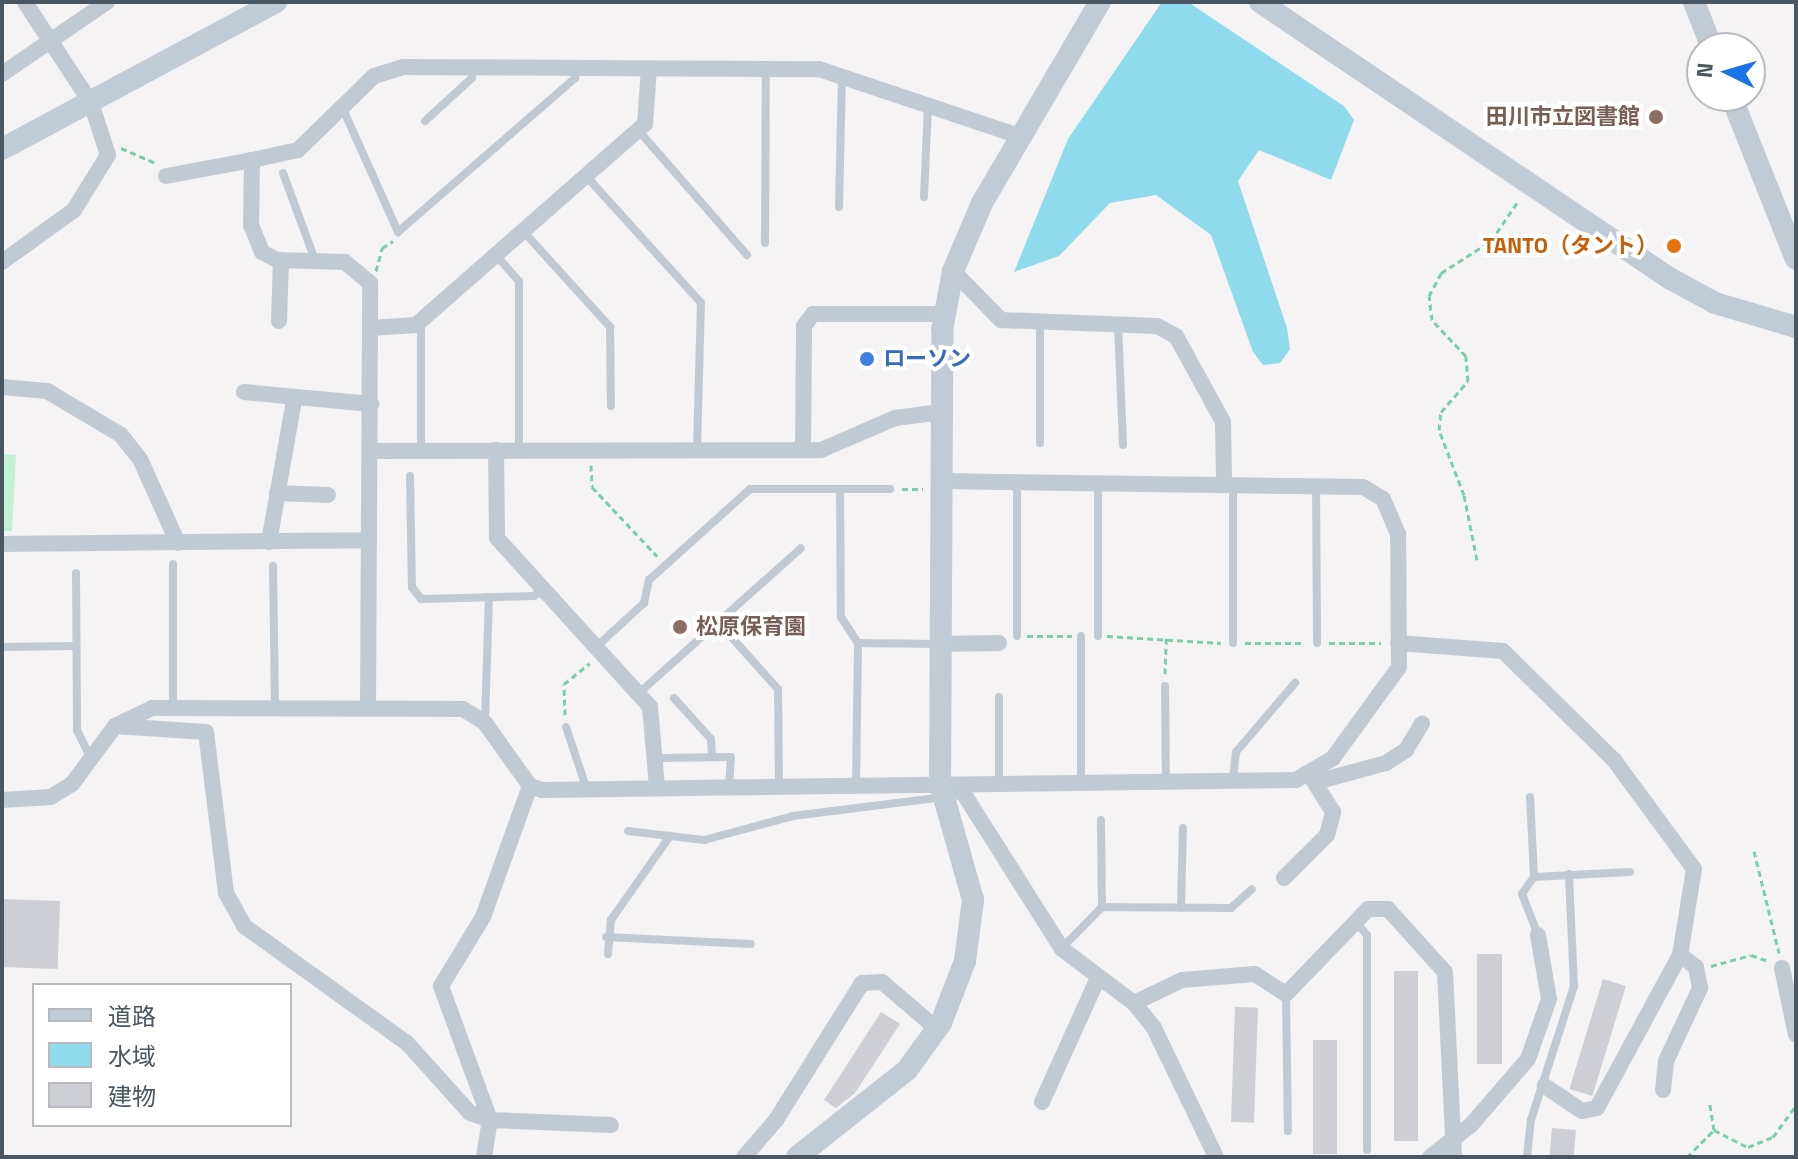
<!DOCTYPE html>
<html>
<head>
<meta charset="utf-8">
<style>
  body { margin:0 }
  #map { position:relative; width:1798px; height:1159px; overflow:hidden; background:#f5f3f3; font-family:"Titillium Web","Noto Sans JP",sans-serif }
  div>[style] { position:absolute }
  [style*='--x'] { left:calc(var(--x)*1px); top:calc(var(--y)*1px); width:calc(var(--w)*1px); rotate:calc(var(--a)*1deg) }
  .green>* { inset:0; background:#c3f1d5 }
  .water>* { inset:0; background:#90daee }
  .building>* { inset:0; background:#cdcfd5; transform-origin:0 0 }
  .path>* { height:3px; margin-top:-1.5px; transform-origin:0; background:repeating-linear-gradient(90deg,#7ad0a6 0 6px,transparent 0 10px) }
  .lane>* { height:8px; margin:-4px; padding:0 4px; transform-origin:4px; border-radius:4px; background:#c1cad2 }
  .street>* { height:16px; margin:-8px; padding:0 8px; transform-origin:8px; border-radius:8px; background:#c1cad2 }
  .secondary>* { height:22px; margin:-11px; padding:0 11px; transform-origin:11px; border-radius:11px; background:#c1cbd6 }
  .dots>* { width:22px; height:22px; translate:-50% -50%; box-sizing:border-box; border:4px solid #fff; border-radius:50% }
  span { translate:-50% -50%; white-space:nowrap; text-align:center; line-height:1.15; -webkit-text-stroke:8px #fff; paint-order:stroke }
  .education-label { font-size:22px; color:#785e54; font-weight:700 }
  .right { translate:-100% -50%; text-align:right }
  .left { translate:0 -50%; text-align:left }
  .food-label { font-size:22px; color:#c56008; font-weight:700 }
  .shop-label { font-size:22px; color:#366cbe; font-weight:700 }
  .frame { position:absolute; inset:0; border:4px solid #4a5661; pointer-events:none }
  .legend { position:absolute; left:32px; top:983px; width:260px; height:144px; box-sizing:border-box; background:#fff; border:2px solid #b7bbc0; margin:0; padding:10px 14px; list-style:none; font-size:24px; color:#4a5661 }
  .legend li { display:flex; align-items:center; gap:16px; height:40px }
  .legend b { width:40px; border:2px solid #b7bbc0 }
  .north { position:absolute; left:1686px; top:32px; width:80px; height:80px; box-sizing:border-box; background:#fff; border:2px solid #b7bbc0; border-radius:50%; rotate:275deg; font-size:22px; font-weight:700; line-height:32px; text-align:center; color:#4a5661 }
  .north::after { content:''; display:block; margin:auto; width:28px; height:36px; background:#1a73e8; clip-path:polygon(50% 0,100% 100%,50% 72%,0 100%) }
</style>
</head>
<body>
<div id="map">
  <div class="green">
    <div style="clip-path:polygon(2px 454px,16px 455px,12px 531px,2px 531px)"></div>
  </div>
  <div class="water">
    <div style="clip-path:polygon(1162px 2px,1188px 2px,1344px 106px,1354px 120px,1331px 180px,1259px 150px,1238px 181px,1287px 328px,1290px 349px,1280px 363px,1263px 365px,1253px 352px,1211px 235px,1156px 195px,1110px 203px,1059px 256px,1014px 272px,1068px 139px)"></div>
  </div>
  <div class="building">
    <div style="left:2px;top:899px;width:58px;height:68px;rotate:2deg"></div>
    <div style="left:1477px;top:954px;width:25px;height:110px"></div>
    <div style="left:1394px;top:971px;width:24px;height:170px"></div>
    <div style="left:1603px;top:979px;width:24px;height:115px;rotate:17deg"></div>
    <div style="left:1235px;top:1007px;width:23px;height:115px;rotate:2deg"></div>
    <div style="clip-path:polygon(881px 1012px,900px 1024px,855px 1093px,836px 1108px,824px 1100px)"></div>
    <div style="left:1313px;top:1040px;width:24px;height:114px"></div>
    <div style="left:1552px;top:1128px;width:24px;height:29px;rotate:5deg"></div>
  </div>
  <div class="path">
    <div style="--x:121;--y:148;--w:40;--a:23.4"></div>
    <div style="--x:376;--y:271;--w:24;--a:-75"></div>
    <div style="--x:382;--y:248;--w:13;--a:-32"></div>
    <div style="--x:591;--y:465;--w:22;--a:87"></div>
    <div style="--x:592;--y:487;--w:95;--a:46.7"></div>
    <div style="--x:902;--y:489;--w:21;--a:0"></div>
    <div style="--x:1477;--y:560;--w:66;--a:-101.3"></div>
    <div style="--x:1464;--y:495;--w:70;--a:-111"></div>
    <div style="--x:1439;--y:430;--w:18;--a:-84"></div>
    <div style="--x:1441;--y:412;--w:41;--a:-48.9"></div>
    <div style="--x:1468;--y:381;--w:25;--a:-95"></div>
    <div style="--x:1466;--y:356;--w:50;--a:-133.4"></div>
    <div style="--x:1432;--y:320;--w:24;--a:-97"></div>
    <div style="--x:1429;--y:296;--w:26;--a:-62"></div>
    <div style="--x:1441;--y:273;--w:59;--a:-32.6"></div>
    <div style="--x:1491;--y:241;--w:50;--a:-55.7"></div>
    <div style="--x:1027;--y:636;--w:45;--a:0"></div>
    <div style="--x:1107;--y:636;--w:114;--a:3.5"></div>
    <div style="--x:1245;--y:643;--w:60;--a:0"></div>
    <div style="--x:1329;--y:643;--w:52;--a:0"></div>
    <div style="--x:1165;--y:674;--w:36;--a:-88"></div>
    <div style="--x:565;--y:715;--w:31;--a:-92"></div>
    <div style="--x:564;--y:684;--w:33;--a:-39"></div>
    <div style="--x:1754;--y:851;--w:105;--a:76.2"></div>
    <div style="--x:1711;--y:966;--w:41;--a:-15.4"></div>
    <div style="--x:1751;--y:955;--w:18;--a:19"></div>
    <div style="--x:1714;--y:1130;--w:38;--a:27"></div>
    <div style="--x:1748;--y:1147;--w:27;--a:-22"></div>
    <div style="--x:1773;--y:1137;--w:39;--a:-54"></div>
    <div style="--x:1687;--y:1157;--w:38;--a:-45"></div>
    <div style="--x:1714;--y:1130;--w:30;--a:-99"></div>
  </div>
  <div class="lane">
    <div style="--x:343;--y:109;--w:135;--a:65.9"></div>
    <div style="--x:398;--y:232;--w:235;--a:-41"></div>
    <div style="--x:575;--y:78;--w:9;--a:-84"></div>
    <div style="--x:425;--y:121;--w:64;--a:-42.5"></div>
    <div style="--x:472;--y:78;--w:11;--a:-90"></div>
    <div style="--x:638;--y:130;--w:166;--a:48.9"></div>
    <div style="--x:283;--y:173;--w:93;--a:69.8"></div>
    <div style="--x:586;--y:176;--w:171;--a:47.8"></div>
    <div style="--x:701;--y:303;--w:147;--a:91.6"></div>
    <div style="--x:924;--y:197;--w:92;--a:-87.5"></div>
    <div style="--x:839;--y:207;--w:131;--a:-88.7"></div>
    <div style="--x:523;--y:231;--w:130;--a:47.8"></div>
    <div style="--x:610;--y:327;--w:79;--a:89.3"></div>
    <div style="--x:765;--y:243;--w:174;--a:-89.7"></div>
    <div style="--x:496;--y:255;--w:35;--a:49"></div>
    <div style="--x:519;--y:281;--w:169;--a:90"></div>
    <div style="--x:421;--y:323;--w:128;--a:90"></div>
    <div style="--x:1040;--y:325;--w:118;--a:90"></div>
    <div style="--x:1118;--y:325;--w:120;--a:87.6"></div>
    <div style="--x:410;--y:476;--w:111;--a:89"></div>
    <div style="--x:412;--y:587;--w:15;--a:53"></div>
    <div style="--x:421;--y:599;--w:113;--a:-1.5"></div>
    <div style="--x:534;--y:596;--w:11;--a:-34"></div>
    <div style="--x:1017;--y:481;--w:155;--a:90"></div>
    <div style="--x:1098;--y:482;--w:154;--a:90"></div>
    <div style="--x:1316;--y:484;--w:159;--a:89.6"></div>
    <div style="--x:840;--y:489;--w:128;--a:89.6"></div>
    <div style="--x:841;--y:617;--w:31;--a:57"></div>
    <div style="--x:858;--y:643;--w:143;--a:90.8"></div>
    <div style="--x:273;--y:566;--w:141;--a:89.2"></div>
    <div style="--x:76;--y:573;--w:157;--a:89.6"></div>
    <div style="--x:77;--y:730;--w:30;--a:64"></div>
    <div style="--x:718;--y:622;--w:90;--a:48.2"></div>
    <div style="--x:778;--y:689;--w:97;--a:89.4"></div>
    <div style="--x:1081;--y:636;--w:144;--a:90"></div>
    <div style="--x:858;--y:643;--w:79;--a:0.7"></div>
    <div style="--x:1233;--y:643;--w:159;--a:-90"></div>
    <div style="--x:2;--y:647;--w:74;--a:-0.8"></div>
    <div style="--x:596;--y:647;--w:65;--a:-42.5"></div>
    <div style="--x:644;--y:603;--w:24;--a:-78"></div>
    <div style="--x:649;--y:580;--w:136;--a:-42"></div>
    <div style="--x:750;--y:489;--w:140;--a:0"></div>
    <div style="--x:1165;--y:686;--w:94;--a:89.4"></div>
    <div style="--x:639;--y:693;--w:217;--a:-41.8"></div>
    <div style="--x:999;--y:697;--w:83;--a:90"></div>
    <div style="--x:674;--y:698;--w:55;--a:47.9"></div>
    <div style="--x:711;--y:739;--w:18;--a:87"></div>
    <div style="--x:173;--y:708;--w:144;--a:-90"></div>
    <div style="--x:485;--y:723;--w:126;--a:-88.2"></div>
    <div style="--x:566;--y:727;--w:63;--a:71.6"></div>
    <div style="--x:657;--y:758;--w:74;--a:-0.8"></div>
    <div style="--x:731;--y:757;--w:30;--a:94"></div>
    <div style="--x:1233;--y:780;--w:28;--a:-84"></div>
    <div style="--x:1236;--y:752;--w:91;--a:-49.5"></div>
    <div style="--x:1530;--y:797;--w:80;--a:87.1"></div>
    <div style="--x:628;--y:831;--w:77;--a:6.8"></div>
    <div style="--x:704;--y:840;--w:92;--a:-15.1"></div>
    <div style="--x:793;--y:816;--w:152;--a:-7.2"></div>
    <div style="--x:1102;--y:907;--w:129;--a:0.4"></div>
    <div style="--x:1231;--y:908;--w:28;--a:-42"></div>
    <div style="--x:1181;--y:908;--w:80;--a:-88.6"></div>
    <div style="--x:1356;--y:922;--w:17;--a:50"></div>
    <div style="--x:1367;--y:935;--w:215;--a:90"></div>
    <div style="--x:1538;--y:935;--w:44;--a:-111.3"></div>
    <div style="--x:1522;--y:894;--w:21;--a:-55"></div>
    <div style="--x:1534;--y:877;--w:96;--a:-3"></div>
    <div style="--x:606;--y:937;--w:145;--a:2.8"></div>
    <div style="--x:1062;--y:948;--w:57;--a:-45.7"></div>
    <div style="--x:1102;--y:907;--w:87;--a:-90.7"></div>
    <div style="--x:608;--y:954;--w:34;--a:-85"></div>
    <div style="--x:611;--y:920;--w:103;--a:-54.9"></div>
    <div style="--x:1286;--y:994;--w:137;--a:89.2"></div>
    <div style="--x:1527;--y:1157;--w:37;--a:-84"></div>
    <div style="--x:1531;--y:1120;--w:141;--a:-72.2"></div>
    <div style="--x:1574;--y:986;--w:112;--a:-92.6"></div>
  </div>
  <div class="street">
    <div style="--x:2;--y:74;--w:127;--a:-34.4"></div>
    <div style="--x:166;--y:176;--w:87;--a:-10.5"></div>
    <div style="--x:2;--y:262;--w:89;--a:-35.8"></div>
    <div style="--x:74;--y:210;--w:65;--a:-58.3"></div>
    <div style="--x:108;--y:155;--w:55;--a:-108.1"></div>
    <div style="--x:91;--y:103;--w:121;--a:-123.2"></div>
    <div style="--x:953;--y:271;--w:69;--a:45.6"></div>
    <div style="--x:1001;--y:320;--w:156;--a:2.2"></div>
    <div style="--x:1157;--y:326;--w:21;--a:28"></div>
    <div style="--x:1176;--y:336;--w:98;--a:61.3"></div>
    <div style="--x:1223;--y:422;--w:60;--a:89"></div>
    <div style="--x:279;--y:321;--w:61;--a:-88.1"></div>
    <div style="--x:371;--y:328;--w:45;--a:-3.8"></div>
    <div style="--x:416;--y:325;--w:305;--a:-41.3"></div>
    <div style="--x:645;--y:124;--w:56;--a:-85.9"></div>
    <div style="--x:2;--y:387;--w:45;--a:5.1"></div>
    <div style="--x:47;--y:391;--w:86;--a:30.7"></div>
    <div style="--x:121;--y:435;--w:31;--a:52"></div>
    <div style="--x:140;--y:459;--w:92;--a:65.7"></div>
    <div style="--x:244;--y:392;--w:128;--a:5.4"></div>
    <div style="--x:496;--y:450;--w:88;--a:89.3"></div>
    <div style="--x:497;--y:538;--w:228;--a:47.8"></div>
    <div style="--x:650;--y:707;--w:80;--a:85"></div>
    <div style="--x:803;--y:450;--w:124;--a:-89.5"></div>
    <div style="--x:804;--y:326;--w:15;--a:-53"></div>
    <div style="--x:813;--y:314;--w:132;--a:0"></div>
    <div style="--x:371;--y:451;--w:450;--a:-0.1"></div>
    <div style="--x:821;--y:450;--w:81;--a:-23.4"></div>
    <div style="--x:895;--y:418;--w:47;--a:-7.3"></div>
    <div style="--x:277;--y:493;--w:51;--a:2.2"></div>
    <div style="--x:269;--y:542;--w:144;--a:-80"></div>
    <div style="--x:2;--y:544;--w:367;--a:-0.6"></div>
    <div style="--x:1398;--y:643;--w:105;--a:4.4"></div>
    <div style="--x:1503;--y:651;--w:156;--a:44.5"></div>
    <div style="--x:1614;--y:760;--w:135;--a:53.7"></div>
    <div style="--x:1694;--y:869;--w:87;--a:99.2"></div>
    <div style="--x:1680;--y:955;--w:174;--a:118.5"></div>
    <div style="--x:1597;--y:1108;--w:15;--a:169"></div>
    <div style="--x:1582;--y:1111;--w:45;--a:-146"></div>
    <div style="--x:938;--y:644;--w:61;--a:-0.9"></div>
    <div style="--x:368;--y:707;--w:424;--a:-89.7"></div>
    <div style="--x:370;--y:283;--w:33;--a:-140"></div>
    <div style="--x:345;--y:262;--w:68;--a:-178.3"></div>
    <div style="--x:277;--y:260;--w:17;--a:-152"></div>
    <div style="--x:262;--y:252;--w:29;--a:-112"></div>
    <div style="--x:251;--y:225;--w:65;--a:-89.1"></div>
    <div style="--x:252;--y:160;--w:47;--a:-12.3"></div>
    <div style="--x:298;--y:150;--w:106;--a:-44.2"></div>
    <div style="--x:374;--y:76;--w:30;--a:-17"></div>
    <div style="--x:403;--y:67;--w:416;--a:0.3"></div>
    <div style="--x:819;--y:69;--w:208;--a:18.5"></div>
    <div style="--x:115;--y:726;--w:91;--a:3.8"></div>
    <div style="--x:206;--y:732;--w:162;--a:82.9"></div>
    <div style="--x:226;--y:893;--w:38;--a:61"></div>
    <div style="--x:244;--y:926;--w:201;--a:35.7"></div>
    <div style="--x:407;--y:1043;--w:94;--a:48"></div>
    <div style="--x:470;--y:1113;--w:21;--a:19"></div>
    <div style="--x:490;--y:1120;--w:121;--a:2.4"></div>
    <div style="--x:1316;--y:782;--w:73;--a:-15.2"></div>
    <div style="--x:1386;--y:763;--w:24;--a:-33"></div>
    <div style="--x:1406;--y:750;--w:31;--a:-59"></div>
    <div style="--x:945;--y:785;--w:21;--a:25"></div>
    <div style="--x:964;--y:794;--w:183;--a:57.7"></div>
    <div style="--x:1062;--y:949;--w:90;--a:36.9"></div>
    <div style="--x:1134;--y:1003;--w:32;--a:51"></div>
    <div style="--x:1154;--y:1028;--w:143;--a:64.3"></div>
    <div style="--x:2;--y:800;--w:49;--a:-3.5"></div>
    <div style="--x:51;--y:797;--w:25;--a:-32"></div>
    <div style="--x:72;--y:784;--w:72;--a:-53.4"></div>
    <div style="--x:115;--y:726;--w:41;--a:-25.9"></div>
    <div style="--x:152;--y:708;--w:311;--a:0.2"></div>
    <div style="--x:463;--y:709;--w:26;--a:32"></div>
    <div style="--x:485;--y:723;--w:77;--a:54.5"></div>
    <div style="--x:530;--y:786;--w:13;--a:18"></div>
    <div style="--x:542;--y:790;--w:754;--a:-0.76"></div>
    <div style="--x:1296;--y:780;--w:43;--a:-30.7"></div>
    <div style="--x:1333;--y:758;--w:112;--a:-54"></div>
    <div style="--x:1399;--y:667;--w:133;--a:-90.4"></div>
    <div style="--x:1398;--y:534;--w:38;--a:-113"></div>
    <div style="--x:1383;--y:499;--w:23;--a:-149"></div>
    <div style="--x:1363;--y:487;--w:423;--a:-179.2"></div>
    <div style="--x:1284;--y:878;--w:61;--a:-45"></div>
    <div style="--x:1327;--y:835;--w:24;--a:-75"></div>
    <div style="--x:1333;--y:812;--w:41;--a:-122.2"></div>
    <div style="--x:1782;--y:968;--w:68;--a:78.2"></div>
    <div style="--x:1134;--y:1003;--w:53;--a:-25.6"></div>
    <div style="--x:1182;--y:980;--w:73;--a:-4.7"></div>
    <div style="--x:1255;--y:974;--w:37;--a:33"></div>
    <div style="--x:1286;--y:994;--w:118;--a:-46"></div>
    <div style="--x:1368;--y:909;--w:20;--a:0"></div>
    <div style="--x:1388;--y:909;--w:85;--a:47.9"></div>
    <div style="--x:1445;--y:972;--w:185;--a:87.2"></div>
    <div style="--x:1663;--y:1090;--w:29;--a:-84"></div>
    <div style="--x:1666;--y:1061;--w:81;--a:-65"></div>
    <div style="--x:1700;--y:988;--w:21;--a:-101"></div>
    <div style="--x:1696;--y:967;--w:20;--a:-143"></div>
    <div style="--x:1042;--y:1102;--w:136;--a:-65.7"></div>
    <div style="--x:484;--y:1157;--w:37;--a:-81"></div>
    <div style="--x:490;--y:1120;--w:143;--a:-110.1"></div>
    <div style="--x:441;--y:986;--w:81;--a:-58.7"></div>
    <div style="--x:483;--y:917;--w:139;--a:-70.3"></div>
    <div style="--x:744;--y:1157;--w:49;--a:-49.1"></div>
    <div style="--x:776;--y:1120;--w:162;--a:-57.9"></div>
    <div style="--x:862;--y:983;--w:20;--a:-3"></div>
    <div style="--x:882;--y:982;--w:72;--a:40.5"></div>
    <div style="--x:1430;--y:1157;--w:52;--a:-38"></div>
    <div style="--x:1471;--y:1125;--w:87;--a:-49.2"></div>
    <div style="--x:1528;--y:1059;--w:64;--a:-70.7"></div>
    <div style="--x:1549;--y:999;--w:65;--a:-99.8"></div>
  </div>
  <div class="secondary">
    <div style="--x:1260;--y:2;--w:496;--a:34"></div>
    <div style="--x:1671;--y:279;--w:50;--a:28.6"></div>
    <div style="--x:1715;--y:303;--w:84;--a:16.5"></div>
    <div style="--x:1694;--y:2;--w:49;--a:68.6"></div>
    <div style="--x:1731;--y:96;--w:175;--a:68.3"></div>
    <div style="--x:2;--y:149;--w:311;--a:-28.2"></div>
    <div style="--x:797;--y:1157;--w:140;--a:-38.3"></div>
    <div style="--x:907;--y:1070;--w:58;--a:-54.1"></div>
    <div style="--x:941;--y:1023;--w:66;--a:-68.8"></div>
    <div style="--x:965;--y:961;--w:62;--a:-82.5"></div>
    <div style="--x:973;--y:900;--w:122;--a:-105.8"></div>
    <div style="--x:940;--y:783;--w:453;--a:-89.7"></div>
    <div style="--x:942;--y:330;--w:60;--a:-79.4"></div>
    <div style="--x:953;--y:271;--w:74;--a:-66.9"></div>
    <div style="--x:982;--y:203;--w:233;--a:-59.6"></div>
  </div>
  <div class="dots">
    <div style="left:1656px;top:117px;background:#8d6e63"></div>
    <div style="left:1674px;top:246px;background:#e8710a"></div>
    <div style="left:867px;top:359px;background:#3f7fe0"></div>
    <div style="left:680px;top:627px;background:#8d6e63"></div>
  </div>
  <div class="education-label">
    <span class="right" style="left:1640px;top:117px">田川市立図書館</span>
    <span class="left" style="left:696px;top:627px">松原保育園</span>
  </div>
  <div class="food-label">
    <span class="right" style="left:1658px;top:246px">TANTO（タント）</span>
  </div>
  <div class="shop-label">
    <span class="left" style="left:883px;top:359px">ローソン</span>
  </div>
  <div class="frame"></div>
  <ul class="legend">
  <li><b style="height:10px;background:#c1cbd6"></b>道路</li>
  <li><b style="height:22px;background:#90daee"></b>水域</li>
  <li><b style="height:22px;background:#cdcfd5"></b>建物</li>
  </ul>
  <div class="north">N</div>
</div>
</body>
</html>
